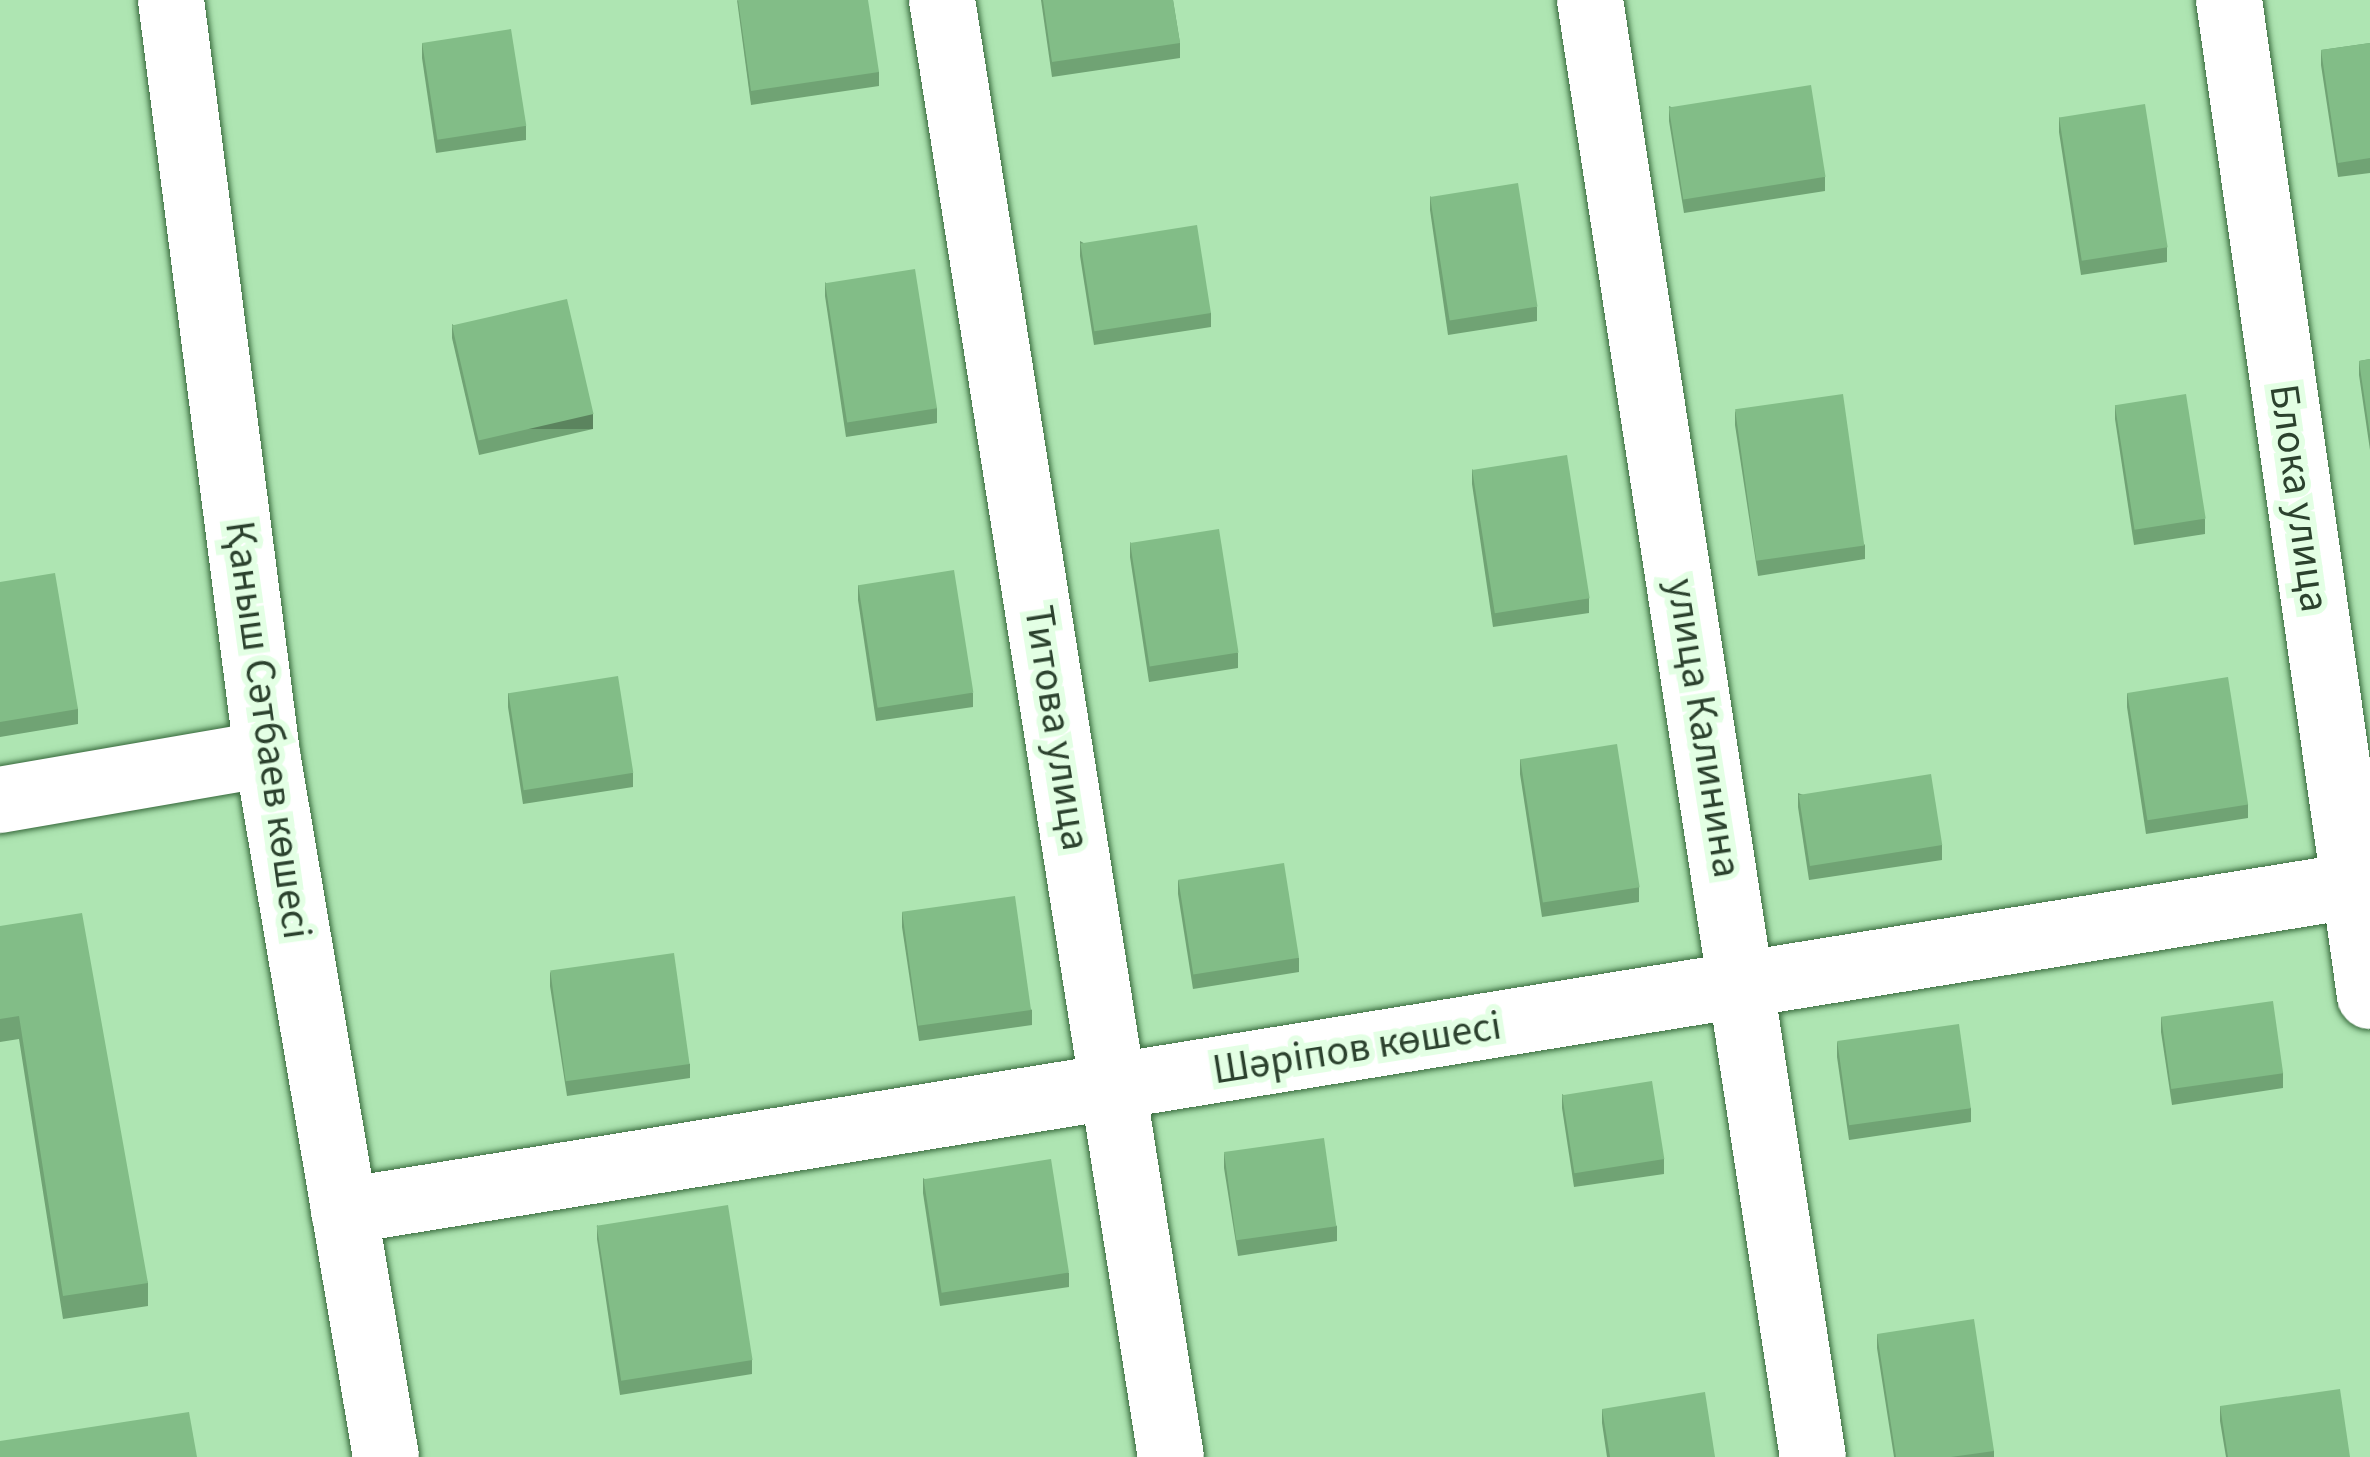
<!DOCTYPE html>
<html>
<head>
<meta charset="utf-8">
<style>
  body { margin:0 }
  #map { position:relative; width:2370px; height:1457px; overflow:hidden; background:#aee5b2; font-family:"Source Sans 3",sans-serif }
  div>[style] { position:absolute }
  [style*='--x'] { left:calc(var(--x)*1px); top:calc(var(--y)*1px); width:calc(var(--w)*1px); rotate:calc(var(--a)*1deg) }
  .roads { filter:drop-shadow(0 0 3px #35673a) drop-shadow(0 0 3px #35673a) }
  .minor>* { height:66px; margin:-33px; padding:0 33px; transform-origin:33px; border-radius:33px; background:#fff }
  .wall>* { inset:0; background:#70a374 }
  .shaded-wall>* { inset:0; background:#5b845e; transform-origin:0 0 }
  .building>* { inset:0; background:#82bd87; transform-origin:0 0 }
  span { translate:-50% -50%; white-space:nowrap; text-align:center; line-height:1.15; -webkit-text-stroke:12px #e3ffe4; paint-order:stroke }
  .street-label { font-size:42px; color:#2c422e }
</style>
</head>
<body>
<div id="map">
  <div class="roads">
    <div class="minor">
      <div style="--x:171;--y:0;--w:760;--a:82.74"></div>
      <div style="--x:267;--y:754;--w:713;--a:80.39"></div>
      <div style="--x:942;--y:0;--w:1475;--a:81.07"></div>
      <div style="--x:1590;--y:0;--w:1474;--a:81.3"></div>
      <div style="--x:2229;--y:0;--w:1006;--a:81.94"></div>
      <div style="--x:0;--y:800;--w:271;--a:-9.8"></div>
      <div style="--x:344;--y:1211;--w:2052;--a:-9.2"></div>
    </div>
  </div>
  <div class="wall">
    <div style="clip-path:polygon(737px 0,879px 72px,879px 86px,751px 105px)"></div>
    <div style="clip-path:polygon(1041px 0,1173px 0,1180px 43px,1180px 58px,1052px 77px)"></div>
    <div style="clip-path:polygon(422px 43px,526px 126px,526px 140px,436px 153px,422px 58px)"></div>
    <div style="clip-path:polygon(2370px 43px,2370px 173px,2338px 177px,2321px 65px,2321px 50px)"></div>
    <div style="clip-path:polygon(1669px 106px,1825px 177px,1825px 191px,1684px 213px,1669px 121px)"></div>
    <div style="clip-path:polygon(2059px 117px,2167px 247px,2167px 262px,2081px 275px,2059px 132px)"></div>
    <div style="clip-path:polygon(1430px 196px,1537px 307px,1537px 321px,1448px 335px,1430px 210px)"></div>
    <div style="clip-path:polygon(1080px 241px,1211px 313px,1211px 327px,1094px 345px,1080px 256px)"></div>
    <div style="clip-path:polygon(825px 282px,937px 408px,937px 423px,846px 437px,825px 296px)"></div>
    <div style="clip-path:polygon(452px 324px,593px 429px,479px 455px,452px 338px)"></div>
    <div style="clip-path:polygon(2370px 359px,2370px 450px,2359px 375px,2359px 361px)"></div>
    <div style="clip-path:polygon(2115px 405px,2205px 519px,2205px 534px,2134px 545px,2115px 419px)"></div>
    <div style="clip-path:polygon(1735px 411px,1865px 545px,1865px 559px,1758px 576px,1735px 425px)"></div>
    <div style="clip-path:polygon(1472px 469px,1589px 598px,1589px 613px,1493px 627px,1472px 484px)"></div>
    <div style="clip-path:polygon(1130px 542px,1238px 653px,1238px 668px,1149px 682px,1130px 557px)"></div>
    <div style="clip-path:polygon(0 582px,78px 709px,78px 724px,0 737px)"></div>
    <div style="clip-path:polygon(858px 585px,973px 693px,973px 707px,876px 721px,858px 600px)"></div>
    <div style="clip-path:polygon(508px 693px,633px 773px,633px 787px,523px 804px,508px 707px)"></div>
    <div style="clip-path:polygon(2127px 693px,2248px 804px,2248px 818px,2146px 834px,2127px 707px)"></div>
    <div style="clip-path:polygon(1520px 759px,1639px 887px,1639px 902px,1542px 917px,1520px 774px)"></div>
    <div style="clip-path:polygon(1798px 793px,1942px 845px,1942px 860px,1809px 880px,1798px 807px)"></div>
    <div style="clip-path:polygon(1178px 880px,1299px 958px,1299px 972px,1193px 989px,1178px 894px)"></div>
    <div style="clip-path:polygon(902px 912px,1032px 1010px,1032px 1025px,919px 1041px,902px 927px)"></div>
    <div style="clip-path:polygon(0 926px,148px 1283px,148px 1306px,63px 1319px,19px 1039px,0 1042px)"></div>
    <div style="clip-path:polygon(550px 972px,690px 1064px,690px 1078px,567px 1096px,550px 986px)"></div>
    <div style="clip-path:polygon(2161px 1017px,2283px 1073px,2283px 1088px,2172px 1105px,2161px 1032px)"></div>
    <div style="clip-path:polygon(1837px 1042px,1971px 1108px,1971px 1122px,1849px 1140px,1837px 1057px)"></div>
    <div style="clip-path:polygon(1562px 1094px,1664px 1159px,1664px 1174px,1574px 1187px,1562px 1108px)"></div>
    <div style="clip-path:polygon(1224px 1153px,1337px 1226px,1337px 1241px,1238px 1256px,1224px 1168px)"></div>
    <div style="clip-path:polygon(923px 1178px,1069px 1273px,1069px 1287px,940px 1306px,923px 1193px)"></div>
    <div style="clip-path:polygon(597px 1225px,752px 1360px,752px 1374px,620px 1395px,597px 1239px)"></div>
    <div style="clip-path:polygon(1877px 1334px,1994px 1451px,1994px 1457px,1894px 1457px,1877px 1348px)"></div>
    <div style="clip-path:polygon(2220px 1406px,2350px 1457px,2226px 1457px,2220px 1421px)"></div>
    <div style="clip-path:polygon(1602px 1409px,1715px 1457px,1607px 1457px,1602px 1423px)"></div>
  </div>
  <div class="shaded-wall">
    <div style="left:593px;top:414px;width:15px;height:117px;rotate:90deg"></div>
  </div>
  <div class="building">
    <div style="clip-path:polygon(738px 0,868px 0,879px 72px,751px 91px)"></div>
    <div style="clip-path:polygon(1043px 0,1173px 0,1180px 43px,1052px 62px)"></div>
    <div style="left:511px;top:29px;width:98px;height:90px;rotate:81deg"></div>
    <div style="clip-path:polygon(2370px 43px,2370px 158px,2338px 163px,2321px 50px)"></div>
    <div style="left:1811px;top:85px;width:93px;height:144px;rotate:81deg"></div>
    <div style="left:2145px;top:104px;width:145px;height:87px;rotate:81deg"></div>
    <div style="left:1518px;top:183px;width:125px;height:89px;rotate:81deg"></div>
    <div style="left:1197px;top:225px;width:89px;height:118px;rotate:81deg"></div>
    <div style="left:915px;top:269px;width:141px;height:91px;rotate:81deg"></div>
    <div style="left:567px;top:299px;width:118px;height:118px;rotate:77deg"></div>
    <div style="clip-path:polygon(2370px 359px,2370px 435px,2359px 361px)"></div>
    <div style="left:1843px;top:394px;width:153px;height:109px;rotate:82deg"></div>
    <div style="left:2186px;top:394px;width:126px;height:72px;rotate:81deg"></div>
    <div style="left:1567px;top:455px;width:145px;height:96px;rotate:81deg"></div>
    <div style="left:1219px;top:529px;width:125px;height:90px;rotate:81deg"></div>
    <div style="left:954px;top:570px;width:124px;height:97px;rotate:81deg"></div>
    <div style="clip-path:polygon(55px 573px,78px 709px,0 722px,0 582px)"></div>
    <div style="left:618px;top:676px;width:98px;height:111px;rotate:81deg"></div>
    <div style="left:2228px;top:677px;width:129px;height:102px;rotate:81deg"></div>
    <div style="left:1617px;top:744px;width:145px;height:98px;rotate:81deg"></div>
    <div style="left:1931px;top:774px;width:72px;height:134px;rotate:81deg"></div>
    <div style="left:1284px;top:863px;width:96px;height:107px;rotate:81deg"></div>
    <div style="left:1015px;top:896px;width:115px;height:114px;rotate:82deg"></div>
    <div style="clip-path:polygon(82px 913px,148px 1283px,63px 1296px,19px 1016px,0 1019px,0 926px)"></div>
    <div style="left:674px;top:953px;width:112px;height:125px;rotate:82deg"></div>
    <div style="left:2273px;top:1001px;width:73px;height:113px;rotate:82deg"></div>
    <div style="left:1959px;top:1024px;width:85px;height:123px;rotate:82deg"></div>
    <div style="left:1652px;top:1081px;width:79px;height:91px;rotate:81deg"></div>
    <div style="left:1324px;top:1138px;width:89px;height:101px;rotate:82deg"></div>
    <div style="left:1051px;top:1159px;width:115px;height:129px;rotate:81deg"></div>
    <div style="left:728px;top:1205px;width:157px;height:133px;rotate:81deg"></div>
    <div style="clip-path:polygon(1974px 1319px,1994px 1451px,1951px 1457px,1896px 1457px,1877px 1334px)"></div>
    <div style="clip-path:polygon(2340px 1389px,2350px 1457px,2228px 1457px,2220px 1406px)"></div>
    <div style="clip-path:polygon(1705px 1392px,1715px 1457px,1610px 1457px,1602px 1409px)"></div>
    <div style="clip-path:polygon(189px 1412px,197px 1457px,0 1457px,0 1441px)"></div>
  </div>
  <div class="street-label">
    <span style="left:2299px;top:498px;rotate:82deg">Блока улица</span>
    <span style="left:1057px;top:728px;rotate:81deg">Титова улица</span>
    <span style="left:1704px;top:728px;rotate:81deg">улица Калинина</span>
    <span style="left:268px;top:730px;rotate:82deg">Қаныш Сәтбаев көшесі</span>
    <span style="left:1357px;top:1048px;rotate:-9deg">Шәріпов көшесі</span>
  </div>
</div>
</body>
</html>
